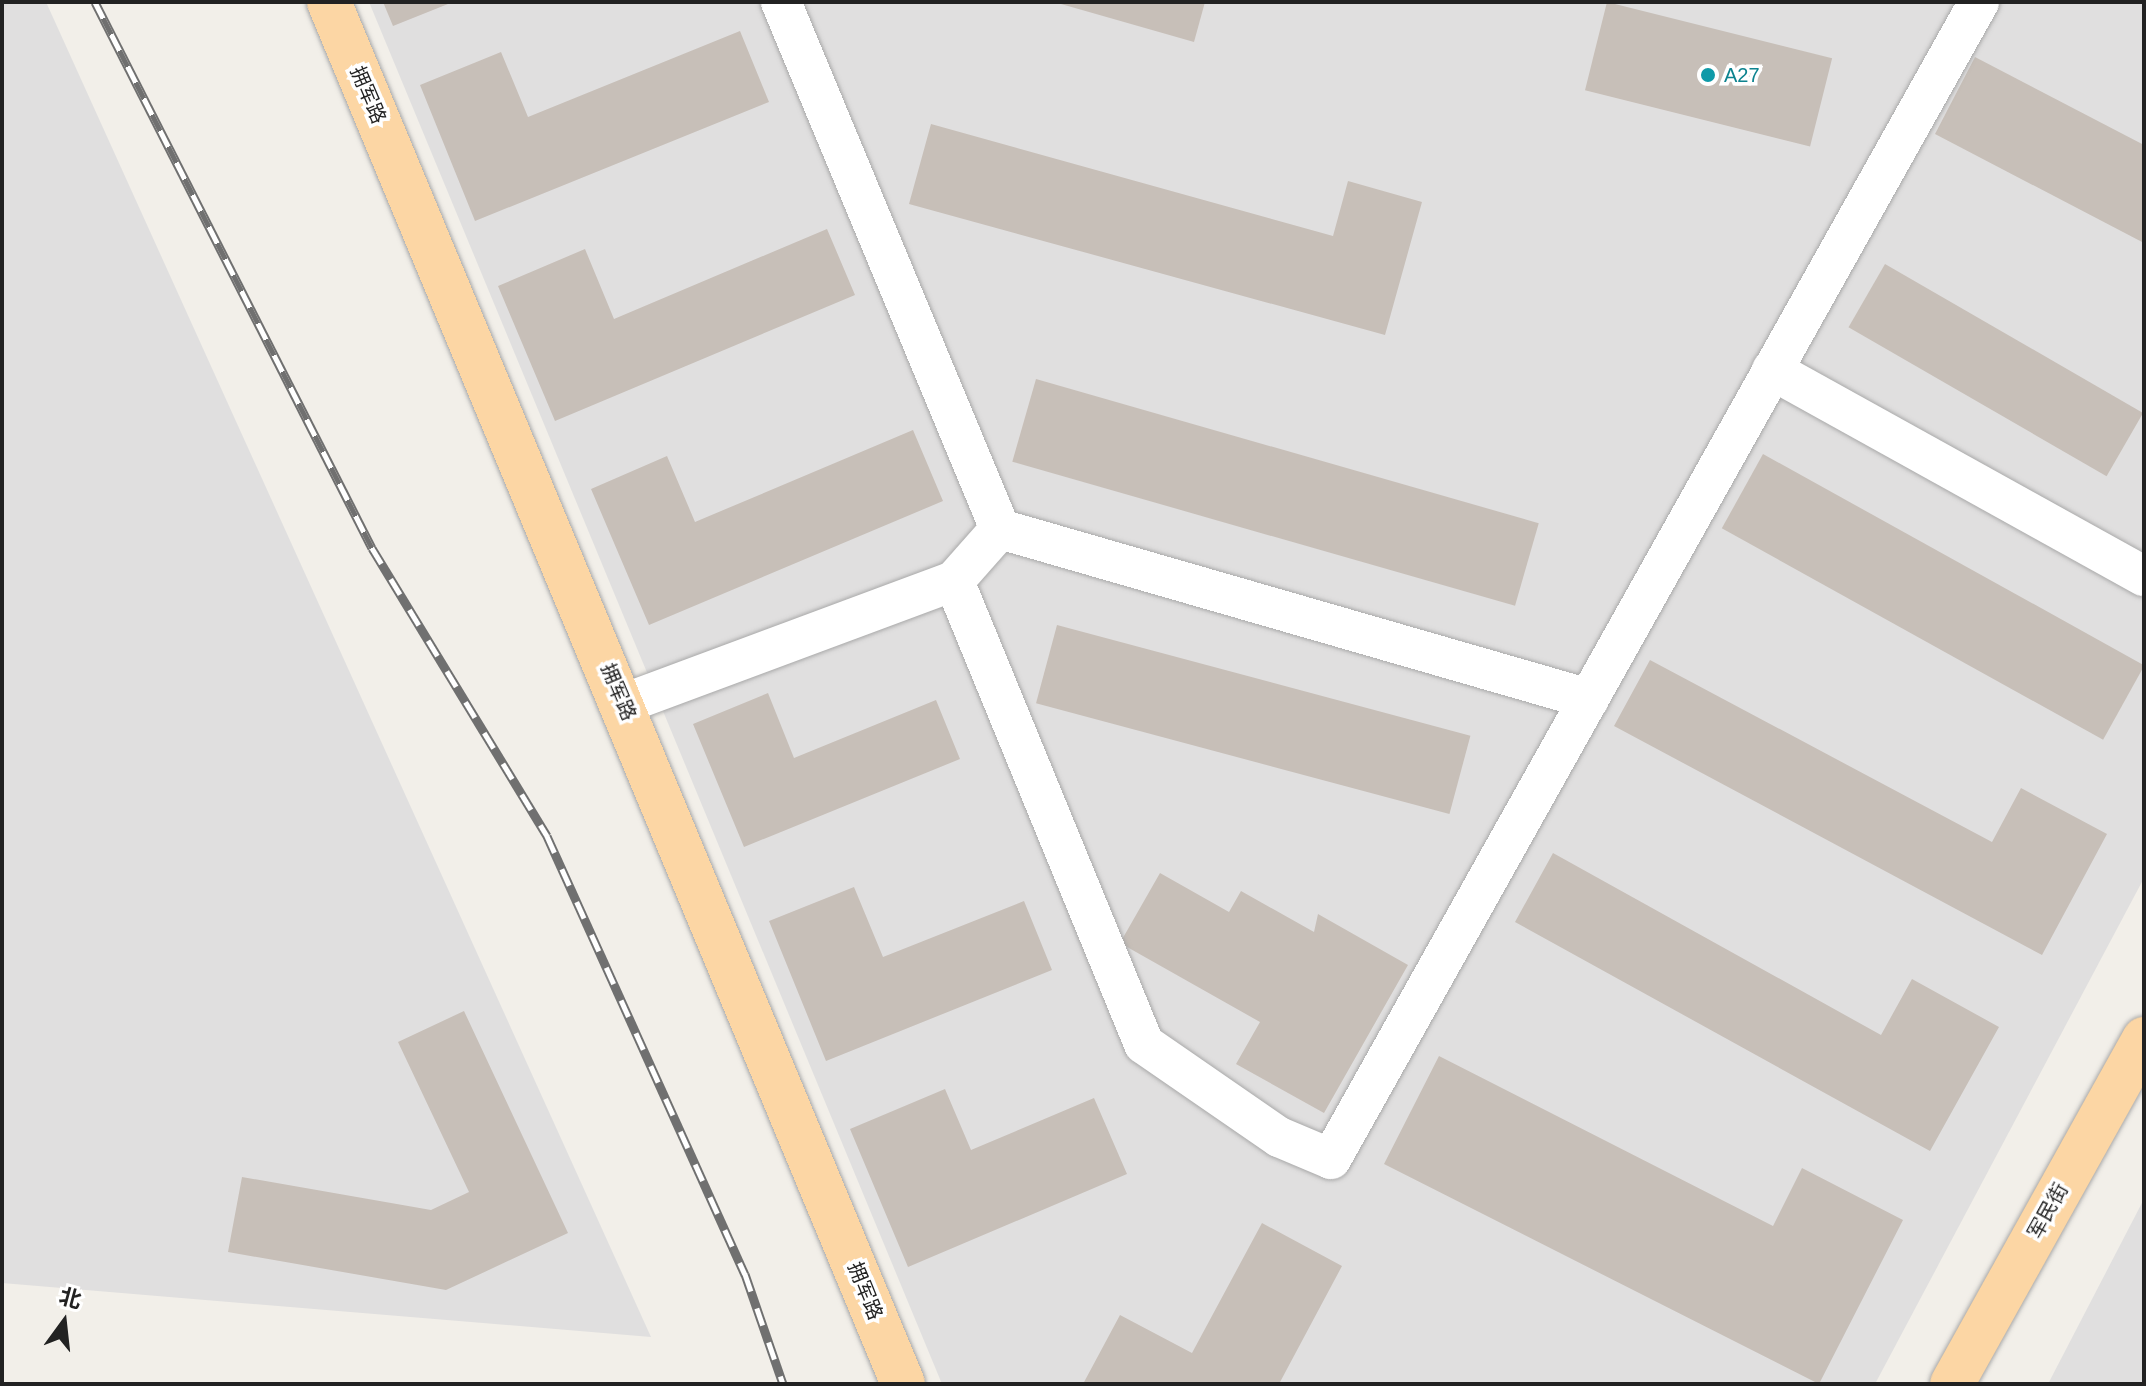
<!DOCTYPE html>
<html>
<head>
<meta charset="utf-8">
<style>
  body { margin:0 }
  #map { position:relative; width:2146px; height:1386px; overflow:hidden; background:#f2efe9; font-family:Arial,"Noto Sans SC",sans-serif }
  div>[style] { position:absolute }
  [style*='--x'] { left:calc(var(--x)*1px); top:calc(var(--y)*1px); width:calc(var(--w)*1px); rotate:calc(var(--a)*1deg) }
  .residential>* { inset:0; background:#e0dfdf }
  .building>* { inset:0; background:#c7bfb8; transform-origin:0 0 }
  .roads { filter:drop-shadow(0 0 2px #a9a9a9) drop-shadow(0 0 2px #a9a9a9) }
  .minor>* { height:40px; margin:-20px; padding:0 20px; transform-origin:20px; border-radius:20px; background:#fff }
  .major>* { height:44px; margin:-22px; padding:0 22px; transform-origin:22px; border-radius:22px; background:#fcd6a4 }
  .rail>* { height:9px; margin-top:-4.5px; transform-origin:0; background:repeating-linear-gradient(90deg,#fff 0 18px,#707070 0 36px); box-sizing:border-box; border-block:2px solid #707070 }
  .dots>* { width:22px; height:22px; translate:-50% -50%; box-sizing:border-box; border:4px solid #fff; border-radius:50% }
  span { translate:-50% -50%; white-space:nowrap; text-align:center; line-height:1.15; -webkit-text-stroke:7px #fff; paint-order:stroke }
  .culture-label { font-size:20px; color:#0d838f }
  .left { translate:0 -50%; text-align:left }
  .street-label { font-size:20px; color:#222 }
  .frame { position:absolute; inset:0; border:4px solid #222; pointer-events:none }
  .north { position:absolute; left:24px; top:1282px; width:80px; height:80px; -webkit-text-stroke:6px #fff; paint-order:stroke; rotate:15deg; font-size:22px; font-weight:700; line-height:32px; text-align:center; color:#222 }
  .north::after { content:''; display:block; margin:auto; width:28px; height:36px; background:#222; clip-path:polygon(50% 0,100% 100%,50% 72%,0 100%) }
</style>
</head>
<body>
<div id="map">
  <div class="residential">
    <div style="clip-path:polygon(2px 2px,46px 2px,651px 1337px,2px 1283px)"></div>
    <div style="clip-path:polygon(369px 2px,2144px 2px,2144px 878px,1875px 1384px,942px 1384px)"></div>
    <div style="clip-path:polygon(2144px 1199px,2144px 1384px,2048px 1384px)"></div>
  </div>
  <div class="building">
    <div style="clip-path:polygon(383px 2px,453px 2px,393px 26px)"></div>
    <div style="clip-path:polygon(1054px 2px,1205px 2px,1194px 42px)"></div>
    <div style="left:1607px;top:2px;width:232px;height:91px;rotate:14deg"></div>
    <div style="clip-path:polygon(740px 31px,769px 102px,475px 221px,420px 85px,501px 52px,528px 117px)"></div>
    <div style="clip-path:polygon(1975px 57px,2144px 145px,2144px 243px,1935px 134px)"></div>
    <div style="clip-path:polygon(931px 124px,1333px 236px,1348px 181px,1422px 202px,1385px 335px,909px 204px)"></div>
    <div style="clip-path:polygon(827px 229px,855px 295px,555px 421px,498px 286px,585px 249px,614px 319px)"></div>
    <div style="left:1885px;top:264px;width:298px;height:73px;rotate:30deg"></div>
    <div style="left:1036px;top:379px;width:523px;height:86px;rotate:16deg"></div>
    <div style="clip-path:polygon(913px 430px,943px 501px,649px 625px,591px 489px,667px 456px,695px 522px)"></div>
    <div style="left:1763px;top:454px;width:436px;height:85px;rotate:29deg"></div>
    <div style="left:1057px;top:625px;width:428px;height:81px;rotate:15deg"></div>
    <div style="clip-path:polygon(1650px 660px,1992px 842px,2021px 788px,2107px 834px,2042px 955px,1614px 726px)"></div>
    <div style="clip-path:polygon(768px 693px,794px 758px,936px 700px,960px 759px,744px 847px,693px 724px)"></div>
    <div style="clip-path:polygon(1553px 853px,1881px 1035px,1912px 979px,1999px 1027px,1930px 1151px,1515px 922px)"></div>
    <div style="clip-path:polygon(1160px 873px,1229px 912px,1241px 891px,1314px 932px,1318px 914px,1408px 965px,1324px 1113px,1236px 1064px,1260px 1022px,1120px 943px)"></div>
    <div style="clip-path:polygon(854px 887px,883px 957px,1024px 901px,1052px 970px,826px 1061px,769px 921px)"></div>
    <div style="clip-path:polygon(464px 1011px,568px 1233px,446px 1290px,228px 1252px,242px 1177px,431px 1210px,469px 1192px,398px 1042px)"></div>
    <div style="clip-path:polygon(1439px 1056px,1773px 1226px,1802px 1168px,1903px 1220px,1819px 1384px,1384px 1164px)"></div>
    <div style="clip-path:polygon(945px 1089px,971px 1150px,1094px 1098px,1127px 1174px,908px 1267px,850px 1129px)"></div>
    <div style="clip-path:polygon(1262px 1223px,1342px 1266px,1279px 1384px,1083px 1384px,1120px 1315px,1192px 1353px)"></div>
  </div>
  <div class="roads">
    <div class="minor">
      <div style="--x:781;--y:2;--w:571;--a:67.43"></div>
      <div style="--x:1772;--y:370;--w:425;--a:29"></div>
      <div style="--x:1000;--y:529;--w:613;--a:16.1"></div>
      <div style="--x:954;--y:581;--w:500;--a:67.69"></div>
      <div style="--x:1144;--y:1044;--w:164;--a:34.6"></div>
      <div style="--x:1279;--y:1137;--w:56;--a:22.9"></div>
      <div style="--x:1331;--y:1159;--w:1326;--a:-60.75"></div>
      <div style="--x:623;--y:704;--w:353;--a:-20.4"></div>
      <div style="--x:954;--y:581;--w:69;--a:-48.5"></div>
    </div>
    <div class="major">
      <div style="--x:329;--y:2;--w:1496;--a:67.44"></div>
      <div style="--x:1952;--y:1384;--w:395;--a:-60.9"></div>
    </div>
  </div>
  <div class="rail">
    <div style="--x:95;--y:2;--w:612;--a:63.1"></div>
    <div style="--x:372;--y:548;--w:337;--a:58.7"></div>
    <div style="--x:547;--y:836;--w:481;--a:65.7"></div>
    <div style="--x:745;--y:1274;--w:116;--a:70.9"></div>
  </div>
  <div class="dots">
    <div style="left:1708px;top:75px;background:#0f9aa8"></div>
  </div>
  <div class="culture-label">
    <span class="left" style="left:1724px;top:75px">A27</span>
  </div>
  <div class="street-label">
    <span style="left:368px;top:95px;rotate:67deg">拥军路</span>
    <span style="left:618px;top:692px;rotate:67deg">拥军路</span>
    <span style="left:2048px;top:1211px;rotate:-61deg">军民街</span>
    <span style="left:865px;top:1291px;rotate:68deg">拥军路</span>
  </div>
  <div class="frame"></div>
  <div class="north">北</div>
</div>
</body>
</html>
